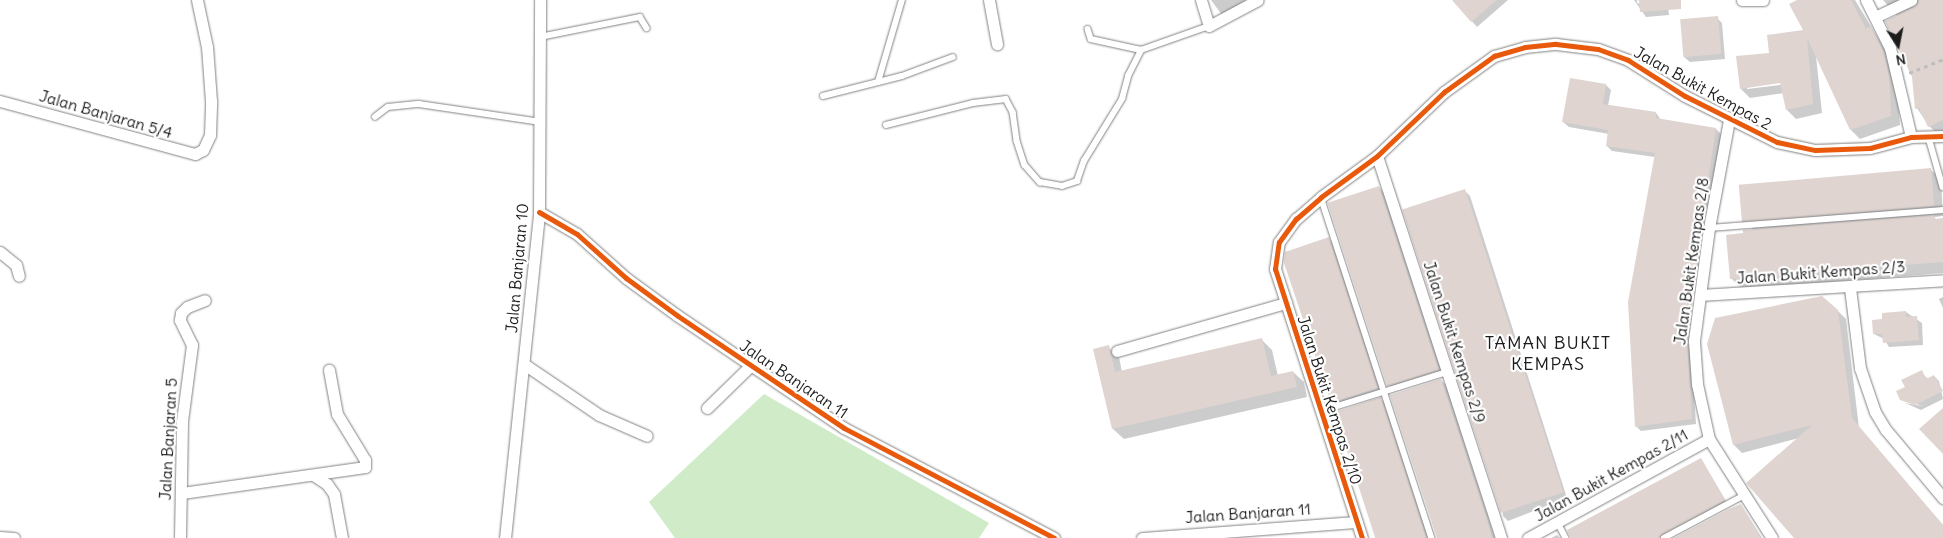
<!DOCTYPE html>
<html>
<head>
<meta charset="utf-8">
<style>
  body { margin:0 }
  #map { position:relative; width:1943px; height:538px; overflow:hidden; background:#fff; font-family:Delius,sans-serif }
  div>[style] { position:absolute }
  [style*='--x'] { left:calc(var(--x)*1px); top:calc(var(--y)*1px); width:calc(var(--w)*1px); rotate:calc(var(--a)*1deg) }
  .green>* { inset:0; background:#cfebc8 }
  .shadow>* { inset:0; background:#0003 }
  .building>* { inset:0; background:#dfd4d0; transform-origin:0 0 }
  .path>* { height:2.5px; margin-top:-1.25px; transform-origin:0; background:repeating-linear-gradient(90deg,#bebebe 0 4px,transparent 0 8px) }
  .roads { filter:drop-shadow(0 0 1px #828282) drop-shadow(0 0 1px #828282) }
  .lane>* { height:5.5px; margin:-2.75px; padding:0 2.75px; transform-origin:2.75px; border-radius:2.75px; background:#fff }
  .street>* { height:11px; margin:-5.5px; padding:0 5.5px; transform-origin:5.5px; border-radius:5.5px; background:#fff }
  .cycleway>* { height:5px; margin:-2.5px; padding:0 2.5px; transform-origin:2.5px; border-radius:2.5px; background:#e8590c }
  span { translate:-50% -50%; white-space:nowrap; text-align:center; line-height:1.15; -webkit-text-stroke:4.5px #fff; paint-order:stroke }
  .street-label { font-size:16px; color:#1c1c1c }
  .neighbourhood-label { font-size:18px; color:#1c1c1c; letter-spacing:1px }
  .north { position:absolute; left:1873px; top:20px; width:50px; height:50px; -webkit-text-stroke:4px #fff; paint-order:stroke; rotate:169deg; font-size:14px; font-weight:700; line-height:20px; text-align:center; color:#1c1c1c }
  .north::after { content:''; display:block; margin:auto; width:18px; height:22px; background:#1c1c1c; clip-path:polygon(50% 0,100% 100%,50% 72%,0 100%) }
</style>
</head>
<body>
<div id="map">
  <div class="green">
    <div style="clip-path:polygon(764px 394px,989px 523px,979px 538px,675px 538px,649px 502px)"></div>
  </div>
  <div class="shadow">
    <div style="clip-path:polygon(1211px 0,1246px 0,1222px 15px)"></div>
    <div style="clip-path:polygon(1457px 0,1508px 0,1477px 27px,1455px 2px)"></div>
    <div style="clip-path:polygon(evenodd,1634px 0,1667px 0,1669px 15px,1646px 17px,1634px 0,1637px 0,1645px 2px,1645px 5px,1637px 3px,1637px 0)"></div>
    <div style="clip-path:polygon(evenodd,1800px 0,1855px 0,1892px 61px,1897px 86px,1900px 125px,1860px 139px,1851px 130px,1816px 56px,1822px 113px,1796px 119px,1787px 110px,1784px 93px,1750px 98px,1741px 89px,1770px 54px,1805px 31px,1800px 0,1786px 81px,1787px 84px,1747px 89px,1747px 87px,1786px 81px)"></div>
    <div style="clip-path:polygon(1883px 0,1943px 0,1943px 135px,1940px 136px,1929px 126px,1917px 108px,1913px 77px,1897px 16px)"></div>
    <div style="clip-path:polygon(1717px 18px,1722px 23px,1725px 59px,1690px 62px,1684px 57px)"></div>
    <div style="clip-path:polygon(1606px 85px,1611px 90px,1608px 106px,1656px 113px,1661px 120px,1716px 129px,1721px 134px,1697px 290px,1692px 291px,1691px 348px,1696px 424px,1641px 431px,1636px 426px,1655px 157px,1612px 151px,1607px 146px,1609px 134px,1569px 127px,1563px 122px)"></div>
    <div style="clip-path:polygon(1930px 169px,1941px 179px,1943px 216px,1934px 217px,1937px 220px,1943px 218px,1943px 273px,1742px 289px,1731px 278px,1745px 235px,1754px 230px,1743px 220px)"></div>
    <div style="clip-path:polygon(1379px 187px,1384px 193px,1443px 375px,1394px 390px,1388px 385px)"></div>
    <div style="clip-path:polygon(1465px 191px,1470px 196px,1567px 498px,1508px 521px,1503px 516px)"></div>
    <div style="clip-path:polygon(1329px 239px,1334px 244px,1383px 394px,1337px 408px,1332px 403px)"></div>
    <div style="clip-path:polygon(1943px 297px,1943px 308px,1939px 299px)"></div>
    <div style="clip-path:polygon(1837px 310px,1846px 319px,1859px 428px,1943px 525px,1943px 538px,1796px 538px,1799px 438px,1742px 453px,1734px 445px,1709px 344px)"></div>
    <div style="clip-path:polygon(1906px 312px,1922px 323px,1923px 345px,1889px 347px,1884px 339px,1874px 334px,1883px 320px)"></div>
    <div style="clip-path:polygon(1262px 340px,1272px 350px,1278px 376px,1293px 372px,1304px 382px,1307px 397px,1124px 439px,1113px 429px,1095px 350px,1108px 347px,1119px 357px,1122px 372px)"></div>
    <div style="clip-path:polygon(1921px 372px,1928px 379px,1934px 376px,1939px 381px,1943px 399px,1921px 410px,1905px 403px,1922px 406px,1902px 399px,1906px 387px)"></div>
    <div style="clip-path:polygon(1441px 380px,1446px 385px,1495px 538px,1437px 538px)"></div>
    <div style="clip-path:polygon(1381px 399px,1386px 404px,1430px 538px,1376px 538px)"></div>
    <div style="clip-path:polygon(1701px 459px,1729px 506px,1669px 538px,1572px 538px)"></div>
    <div style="clip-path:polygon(1741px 505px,1762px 538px,1677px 538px)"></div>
    <div style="clip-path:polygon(1557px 535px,1560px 538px,1551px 538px)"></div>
  </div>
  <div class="building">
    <div style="clip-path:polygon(1452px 0,1497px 0,1471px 22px)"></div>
    <div style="clip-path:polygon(1639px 0,1681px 0,1681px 9px,1640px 12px)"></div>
    <div style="clip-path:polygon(1797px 0,1851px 0,1866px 29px,1871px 26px,1883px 51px,1889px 76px,1891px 116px,1850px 130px,1807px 38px,1813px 104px,1786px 110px,1780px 83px,1740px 89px,1736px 56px,1769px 53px,1767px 35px,1803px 30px,1789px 4px)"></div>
    <div style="clip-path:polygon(1918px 0,1943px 0,1943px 120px,1928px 127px,1919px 108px,1915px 109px,1912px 77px,1885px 21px,1914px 7px)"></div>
    <div style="left:1718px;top:16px;width:38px;height:38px;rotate:85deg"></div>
    <div style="clip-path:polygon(1570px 78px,1606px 84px,1603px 104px,1656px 112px,1656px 118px,1716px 128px,1692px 286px,1687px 286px,1687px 342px,1692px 419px,1635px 427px,1628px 302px,1655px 153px,1606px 146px,1608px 130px,1562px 122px)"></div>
    <div style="left:1931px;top:168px;width:38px;height:193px;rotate:85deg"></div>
    <div style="left:1379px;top:186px;width:193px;height:54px;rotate:72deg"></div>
    <div style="left:1465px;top:189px;width:319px;height:66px;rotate:72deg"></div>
    <div style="clip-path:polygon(1934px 215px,1935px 219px,1943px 218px,1943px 262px,1730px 279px,1726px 235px,1743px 233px,1743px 230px)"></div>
    <div style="clip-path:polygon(1329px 237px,1378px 388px,1331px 403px,1284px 263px,1285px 252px)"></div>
    <div style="clip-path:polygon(1822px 296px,1838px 310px,1852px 418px,1943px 525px,1943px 538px,1794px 538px,1746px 483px,1812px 425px,1733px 445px,1707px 344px,1715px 318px)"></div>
    <div style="clip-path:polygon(1906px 311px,1906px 317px,1917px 316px,1919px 340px,1883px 343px,1882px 334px,1873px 334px,1872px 320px,1882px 319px,1882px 313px)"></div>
    <div style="clip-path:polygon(1262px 338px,1271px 376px,1293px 371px,1297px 387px,1112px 429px,1093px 349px,1109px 345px,1115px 372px)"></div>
    <div style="clip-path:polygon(1922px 370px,1926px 379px,1934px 375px,1943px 391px,1915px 405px,1900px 400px,1896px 391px,1905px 387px,1901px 380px)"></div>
    <div style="clip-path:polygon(1441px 379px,1488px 522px,1492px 538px,1437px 538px,1390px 395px)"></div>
    <div style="left:1381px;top:397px;width:148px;height:49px;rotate:72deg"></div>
    <div style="clip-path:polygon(1943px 408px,1943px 454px,1919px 429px)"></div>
    <div style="clip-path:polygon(1701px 458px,1725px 500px,1659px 538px,1571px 538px,1567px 530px)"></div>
    <div style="clip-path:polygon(1741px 504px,1761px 538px,1674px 538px,1729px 509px)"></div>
  </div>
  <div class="path">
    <div style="--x:1909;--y:73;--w:37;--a:-22"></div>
  </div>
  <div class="roads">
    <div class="lane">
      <div style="--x:1088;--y:29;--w:10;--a:73"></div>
      <div style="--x:1091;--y:39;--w:51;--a:12.4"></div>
      <div style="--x:540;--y:37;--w:102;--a:-11.3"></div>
      <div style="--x:640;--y:17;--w:13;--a:58"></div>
      <div style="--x:878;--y:82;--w:85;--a:-73.7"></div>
      <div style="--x:823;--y:96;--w:81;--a:-14.2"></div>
      <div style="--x:902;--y:76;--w:54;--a:-20.4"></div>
      <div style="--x:375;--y:117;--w:16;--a:-38"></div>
      <div style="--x:388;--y:107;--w:31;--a:-6"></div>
      <div style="--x:419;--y:104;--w:123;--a:8.4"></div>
      <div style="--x:886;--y:125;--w:90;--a:-14.2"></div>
      <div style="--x:973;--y:103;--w:33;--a:-7"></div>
      <div style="--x:1006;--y:99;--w:15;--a:62"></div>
      <div style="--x:1013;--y:112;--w:29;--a:82"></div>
      <div style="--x:1017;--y:141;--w:25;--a:72"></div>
      <div style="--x:1025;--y:165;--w:23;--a:49"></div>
      <div style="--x:1040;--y:182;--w:22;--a:10"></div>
      <div style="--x:1062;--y:186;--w:16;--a:-18"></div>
      <div style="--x:1077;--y:181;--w:21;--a:-71"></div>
      <div style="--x:1084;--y:161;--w:73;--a:-58.5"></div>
      <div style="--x:1122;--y:99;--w:24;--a:-75"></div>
      <div style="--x:1128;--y:76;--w:29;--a:-63"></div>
      <div style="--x:1141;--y:50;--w:72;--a:-19.4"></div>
      <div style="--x:1929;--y:138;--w:51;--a:74.1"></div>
      <div style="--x:1321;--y:197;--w:359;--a:72"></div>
      <div style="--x:1709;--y:228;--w:235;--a:-4.4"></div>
      <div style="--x:1322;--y:411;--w:131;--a:-17.3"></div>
      <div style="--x:1558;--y:523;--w:17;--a:62"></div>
      <div style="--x:1664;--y:538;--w:89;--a:-28"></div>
    </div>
    <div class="street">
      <div style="--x:989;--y:0;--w:45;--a:79.7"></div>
      <div style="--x:1201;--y:0;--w:27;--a:73"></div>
      <div style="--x:1209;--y:26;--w:55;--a:-28"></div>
      <div style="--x:1742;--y:0;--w:21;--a:0"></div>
      <div style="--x:1866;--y:0;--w:54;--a:63.4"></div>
      <div style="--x:1890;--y:48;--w:91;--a:76.7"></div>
      <div style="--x:1875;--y:17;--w:40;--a:-25"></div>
      <div style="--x:0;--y:101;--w:202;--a:15.2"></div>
      <div style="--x:195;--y:154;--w:9;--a:-27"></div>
      <div style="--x:203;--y:150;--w:17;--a:-65"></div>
      <div style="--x:210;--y:135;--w:34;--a:-88"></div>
      <div style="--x:211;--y:101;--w:54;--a:-94.2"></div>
      <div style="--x:207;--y:47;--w:48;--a:-102"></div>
      <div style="--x:1729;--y:120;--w:110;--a:100.5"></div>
      <div style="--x:1709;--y:228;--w:114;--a:97.6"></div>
      <div style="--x:1694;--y:341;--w:43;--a:86"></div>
      <div style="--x:1697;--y:384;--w:56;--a:77.7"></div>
      <div style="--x:1709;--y:439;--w:117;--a:57.5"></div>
      <div style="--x:1377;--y:156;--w:402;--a:72"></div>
      <div style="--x:539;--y:212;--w:44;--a:30.1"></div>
      <div style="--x:577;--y:234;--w:66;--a:41.9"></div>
      <div style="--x:626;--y:278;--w:64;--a:36.2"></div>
      <div style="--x:678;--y:316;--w:200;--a:34"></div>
      <div style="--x:844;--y:428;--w:237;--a:27.6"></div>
      <div style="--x:0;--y:252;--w:21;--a:39"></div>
      <div style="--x:16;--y:265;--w:11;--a:75"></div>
      <div style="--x:1850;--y:288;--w:81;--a:82.9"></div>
      <div style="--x:1860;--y:368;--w:46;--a:71.2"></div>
      <div style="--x:1875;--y:412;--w:21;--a:59"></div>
      <div style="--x:1886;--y:430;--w:89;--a:50"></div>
      <div style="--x:1701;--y:295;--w:242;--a:-3.5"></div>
      <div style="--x:1117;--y:351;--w:176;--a:-15.9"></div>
      <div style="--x:524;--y:364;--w:91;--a:34.2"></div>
      <div style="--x:599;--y:415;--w:52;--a:23.6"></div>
      <div style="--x:707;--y:408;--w:62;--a:-44.3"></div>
      <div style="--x:313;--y:475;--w:17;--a:33"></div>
      <div style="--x:327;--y:484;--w:12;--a:55"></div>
      <div style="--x:334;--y:494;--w:45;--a:79.7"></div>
      <div style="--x:182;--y:493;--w:185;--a:-8.1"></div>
      <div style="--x:365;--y:467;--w:7;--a:-90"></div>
      <div style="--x:365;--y:460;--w:54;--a:-121.3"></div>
      <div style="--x:337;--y:414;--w:45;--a:-100.3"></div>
      <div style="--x:0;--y:537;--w:14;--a:4"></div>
      <div style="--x:180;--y:538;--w:117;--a:-89"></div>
      <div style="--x:182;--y:421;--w:77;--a:-82.5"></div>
      <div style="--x:192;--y:345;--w:28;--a:-116"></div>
      <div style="--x:180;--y:320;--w:7;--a:-82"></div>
      <div style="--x:181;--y:313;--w:8;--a:-45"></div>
      <div style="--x:187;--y:307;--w:19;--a:-21"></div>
      <div style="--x:505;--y:538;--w:328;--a:-84"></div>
      <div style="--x:539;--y:212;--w:212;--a:-89.7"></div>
      <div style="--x:1142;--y:538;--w:215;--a:-4.3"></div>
      <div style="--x:1362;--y:538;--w:283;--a:-107.9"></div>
      <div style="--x:1275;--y:269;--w:27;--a:-82"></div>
      <div style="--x:1279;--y:242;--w:29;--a:-54"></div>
      <div style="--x:1296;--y:219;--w:33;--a:-41"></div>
      <div style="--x:1321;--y:197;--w:69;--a:-36.2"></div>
      <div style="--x:1377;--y:156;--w:93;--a:-43.7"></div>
      <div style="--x:1444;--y:92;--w:62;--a:-35.8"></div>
      <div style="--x:1494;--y:56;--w:32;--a:-16"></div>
      <div style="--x:1525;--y:47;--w:31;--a:-6"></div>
      <div style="--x:1556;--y:44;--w:42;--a:6.8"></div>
      <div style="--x:1598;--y:49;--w:32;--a:20"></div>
      <div style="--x:1628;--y:60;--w:67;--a:32.3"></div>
      <div style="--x:1685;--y:96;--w:103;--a:26.6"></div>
      <div style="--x:1777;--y:142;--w:39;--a:12"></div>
      <div style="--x:1815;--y:150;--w:55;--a:-2.1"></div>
      <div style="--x:1870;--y:148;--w:42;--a:-15"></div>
      <div style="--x:1911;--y:137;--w:32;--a:-2"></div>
      <div style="--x:1528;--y:538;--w:206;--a:-28.7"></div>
    </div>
  </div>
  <div class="cycleway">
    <div style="--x:539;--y:212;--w:44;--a:30.1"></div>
    <div style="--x:577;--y:234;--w:66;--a:41.9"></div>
    <div style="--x:626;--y:278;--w:64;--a:36.2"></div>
    <div style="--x:678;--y:316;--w:200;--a:34"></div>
    <div style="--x:844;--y:428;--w:237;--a:27.6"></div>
    <div style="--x:1362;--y:538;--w:283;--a:-107.9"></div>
    <div style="--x:1275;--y:269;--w:27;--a:-82"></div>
    <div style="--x:1279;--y:242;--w:29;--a:-54"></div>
    <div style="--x:1296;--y:219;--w:33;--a:-41"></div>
    <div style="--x:1321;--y:197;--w:69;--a:-36.2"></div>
    <div style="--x:1377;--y:156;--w:93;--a:-43.7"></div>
    <div style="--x:1444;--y:92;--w:62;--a:-35.8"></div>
    <div style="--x:1494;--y:56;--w:32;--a:-16"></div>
    <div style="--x:1525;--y:47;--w:31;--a:-6"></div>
    <div style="--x:1556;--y:44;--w:42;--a:6.8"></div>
    <div style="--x:1598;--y:49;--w:32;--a:20"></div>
    <div style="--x:1628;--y:60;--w:67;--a:32.3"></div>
    <div style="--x:1685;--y:96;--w:103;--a:26.6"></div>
    <div style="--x:1777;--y:142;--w:39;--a:12"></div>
    <div style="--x:1815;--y:150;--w:55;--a:-2.1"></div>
    <div style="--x:1870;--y:148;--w:42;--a:-15"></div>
    <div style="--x:1911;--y:137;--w:32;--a:-2"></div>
  </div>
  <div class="street-label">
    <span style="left:1703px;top:88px;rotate:29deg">Jalan Bukit Kempas 2</span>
    <span style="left:106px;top:114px;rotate:16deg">Jalan Banjaran 5/4</span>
    <span style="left:1691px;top:261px;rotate:-82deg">Jalan Bukit Kempas 2/8</span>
    <span style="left:517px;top:268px;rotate:-85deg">Jalan Banjaran 10</span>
    <span style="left:1821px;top:272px;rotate:-4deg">Jalan Bukit Kempas 2/3</span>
    <span style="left:1455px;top:342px;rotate:72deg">Jalan Bukit Kempas 2/9</span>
    <span style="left:794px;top:379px;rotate:34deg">Jalan Banjaran 11</span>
    <span style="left:1330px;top:400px;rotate:72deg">Jalan Bukit Kempas 2/10</span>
    <span style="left:168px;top:439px;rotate:-87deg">Jalan Banjaran 5</span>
    <span style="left:1611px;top:475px;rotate:-29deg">Jalan Bukit Kempas 2/11</span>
    <span style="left:1248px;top:513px;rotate:-4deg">Jalan Banjaran 11</span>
  </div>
  <div class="neighbourhood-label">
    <span style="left:1548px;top:354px">TAMAN BUKIT<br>KEMPAS</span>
  </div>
  <div class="north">N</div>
</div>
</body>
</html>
